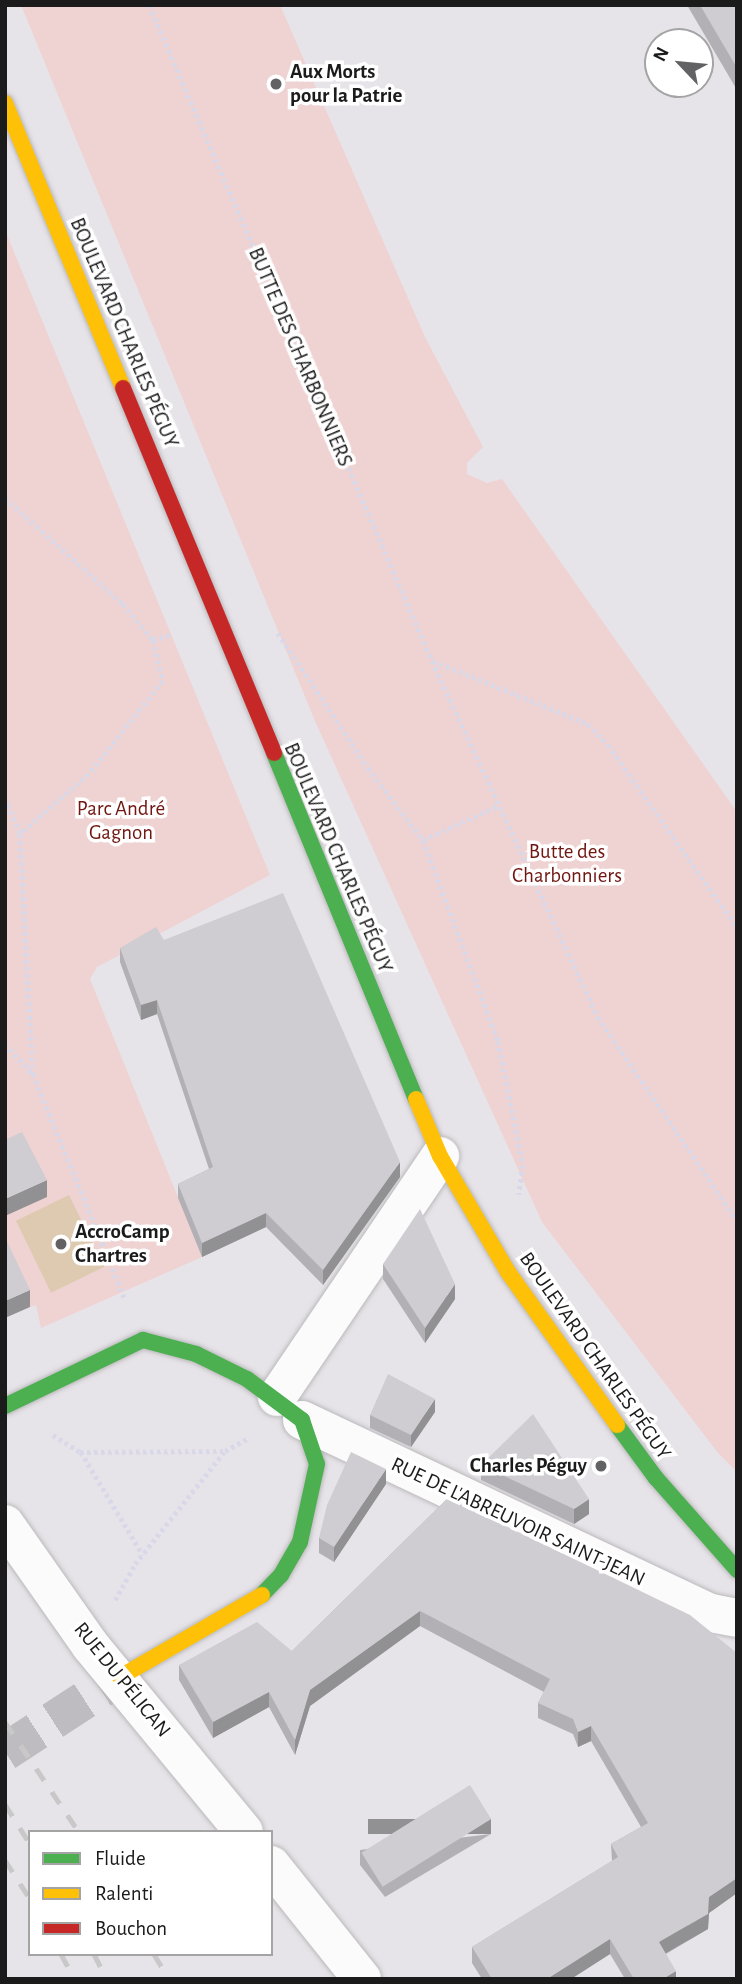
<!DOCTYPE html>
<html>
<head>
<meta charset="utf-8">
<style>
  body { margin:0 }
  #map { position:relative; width:742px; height:1984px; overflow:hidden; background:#e7e4e9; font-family:"Alegreya Sans",sans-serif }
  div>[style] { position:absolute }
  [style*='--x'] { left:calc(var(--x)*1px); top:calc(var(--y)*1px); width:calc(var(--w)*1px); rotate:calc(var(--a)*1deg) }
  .park>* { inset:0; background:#efd2d2 }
  .pitch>* { inset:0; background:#decab1; transform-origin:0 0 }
  .secondary-tunnel>* { height:38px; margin-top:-19px; transform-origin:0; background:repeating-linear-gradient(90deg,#bebcc0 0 38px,transparent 0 57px) }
  .path>* { height:4.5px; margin-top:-2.25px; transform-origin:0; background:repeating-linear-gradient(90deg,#d9d8e8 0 3.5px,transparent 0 7px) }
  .roads { filter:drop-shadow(0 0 2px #bab9bb) drop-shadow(0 0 2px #bab9bb) }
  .street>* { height:38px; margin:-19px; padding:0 19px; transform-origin:19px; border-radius:19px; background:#fbfbfc }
  .fast>* { height:16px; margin:-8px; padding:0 8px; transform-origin:8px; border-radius:8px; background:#4caf50 }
  .slow>* { height:16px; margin:-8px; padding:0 8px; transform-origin:8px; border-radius:8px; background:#ffc107 }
  .jam>* { height:16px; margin:-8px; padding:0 8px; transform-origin:8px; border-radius:8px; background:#c62828 }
  .rail>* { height:5px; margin-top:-2.5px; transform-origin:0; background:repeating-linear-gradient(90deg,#c8c8c9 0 14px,transparent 0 28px) }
  .wall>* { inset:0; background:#b2b0b5 }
  .shaded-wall>* { inset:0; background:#919093; transform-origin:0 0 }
  .building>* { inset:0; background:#cfcdd2; transform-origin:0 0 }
  .dots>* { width:19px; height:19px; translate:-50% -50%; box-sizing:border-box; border:4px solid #fff; border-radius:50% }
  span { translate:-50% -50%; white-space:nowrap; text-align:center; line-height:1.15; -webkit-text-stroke:7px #fff; paint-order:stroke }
  .poi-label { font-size:21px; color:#1b1b1b; font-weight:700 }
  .left { translate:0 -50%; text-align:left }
  .right { translate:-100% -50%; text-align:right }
  .street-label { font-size:21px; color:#1b1b1b }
  .park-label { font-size:21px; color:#711712 }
  .frame { position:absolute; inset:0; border:7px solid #1b1b1b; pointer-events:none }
  .legend { position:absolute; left:28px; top:1830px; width:245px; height:126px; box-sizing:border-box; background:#fff; border:2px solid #a4a4a4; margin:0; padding:9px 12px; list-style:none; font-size:21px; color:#1b1b1b }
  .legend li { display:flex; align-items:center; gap:14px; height:35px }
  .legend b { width:35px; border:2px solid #a4a4a4 }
  .north { position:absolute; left:644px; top:28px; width:70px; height:70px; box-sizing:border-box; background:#fff; border:2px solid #a4a4a4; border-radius:50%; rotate:296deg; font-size:19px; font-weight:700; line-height:28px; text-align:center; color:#1b1b1b }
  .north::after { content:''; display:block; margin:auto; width:24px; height:32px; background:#626163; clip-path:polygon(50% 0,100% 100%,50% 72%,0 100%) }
</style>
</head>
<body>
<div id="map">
  <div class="park">
    <div style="clip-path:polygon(21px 5px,280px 5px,425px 337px,483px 447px,467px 463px,467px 474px,487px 483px,502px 479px,737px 812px,737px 1472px,718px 1453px,542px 1222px,315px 721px)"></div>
    <div style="clip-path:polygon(5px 230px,270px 875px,97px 967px,90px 979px,202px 1257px,41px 1328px,36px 1305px,30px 1307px,5px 1254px)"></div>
  </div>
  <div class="pitch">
    <div style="left:69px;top:1195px;width:80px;height:59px;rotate:64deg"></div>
  </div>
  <div class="secondary-tunnel">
    <div style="--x:5;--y:1752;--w:137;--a:-33.1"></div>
  </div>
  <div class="path">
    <div style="--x:149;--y:5;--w:714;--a:66.66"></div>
    <div style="--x:432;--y:661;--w:393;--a:65"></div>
    <div style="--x:598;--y:1017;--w:247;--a:55.7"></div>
    <div style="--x:5;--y:498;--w:159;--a:41.9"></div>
    <div style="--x:123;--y:604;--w:47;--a:50.2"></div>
    <div style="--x:153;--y:640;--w:42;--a:76.3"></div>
    <div style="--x:163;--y:681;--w:119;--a:128.5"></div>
    <div style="--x:89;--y:774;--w:91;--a:139"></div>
    <div style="--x:278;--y:633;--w:162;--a:56.3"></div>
    <div style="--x:368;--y:768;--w:91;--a:52.6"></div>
    <div style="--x:423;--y:840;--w:215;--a:69.5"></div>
    <div style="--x:498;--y:1041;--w:126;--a:78.6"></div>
    <div style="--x:523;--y:1165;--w:30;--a:98"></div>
    <div style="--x:153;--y:640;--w:21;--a:-17"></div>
    <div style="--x:433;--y:661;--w:167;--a:22.1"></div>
    <div style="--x:588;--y:724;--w:29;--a:46"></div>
    <div style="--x:608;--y:745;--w:223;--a:54.7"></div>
    <div style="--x:5;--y:798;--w:39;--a:67"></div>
    <div style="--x:20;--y:834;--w:240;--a:86.9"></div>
    <div style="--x:33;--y:1074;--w:241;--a:67.8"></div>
    <div style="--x:423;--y:840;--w:82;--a:-24.4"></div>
    <div style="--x:5;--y:1044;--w:40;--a:47"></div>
    <div style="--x:53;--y:1435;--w:32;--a:32"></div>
    <div style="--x:80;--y:1452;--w:145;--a:-0.4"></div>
    <div style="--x:225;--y:1451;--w:25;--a:-29"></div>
    <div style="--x:81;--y:1452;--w:120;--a:59"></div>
    <div style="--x:115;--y:1600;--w:41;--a:-60.9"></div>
    <div style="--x:135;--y:1564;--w:143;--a:-51.5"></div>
  </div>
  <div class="roads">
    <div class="street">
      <div style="--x:277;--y:1397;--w:291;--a:-55.9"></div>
      <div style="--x:302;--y:1420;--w:452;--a:25.3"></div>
      <div style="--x:711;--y:1613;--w:26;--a:11"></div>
      <div style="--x:5;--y:1524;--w:148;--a:54.9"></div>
      <div style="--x:90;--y:1645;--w:242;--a:50.5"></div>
      <div style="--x:271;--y:1865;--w:146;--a:51.4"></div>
    </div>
    <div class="fast">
      <div style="--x:274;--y:753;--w:374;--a:67.7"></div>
      <div style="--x:5;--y:1406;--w:153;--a:-25.6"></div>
      <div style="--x:143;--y:1340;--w:55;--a:14.8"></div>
      <div style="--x:196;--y:1354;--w:57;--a:26.1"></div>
      <div style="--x:247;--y:1379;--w:69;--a:36.7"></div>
      <div style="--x:302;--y:1420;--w:46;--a:71.2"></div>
      <div style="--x:317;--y:1464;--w:80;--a:102.3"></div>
      <div style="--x:300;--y:1542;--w:38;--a:120"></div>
      <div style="--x:281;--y:1575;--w:28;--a:134"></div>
      <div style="--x:617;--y:1425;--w:66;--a:53.7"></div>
      <div style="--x:656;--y:1478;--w:123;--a:48.6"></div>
    </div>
    <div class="slow">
      <div style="--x:5;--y:103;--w:308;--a:67.5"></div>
      <div style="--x:416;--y:1099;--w:62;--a:67.2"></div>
      <div style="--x:440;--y:1156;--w:134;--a:59.6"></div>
      <div style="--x:508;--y:1272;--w:188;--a:54.5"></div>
      <div style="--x:120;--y:1677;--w:164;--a:-30"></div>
    </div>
    <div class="jam">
      <div style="--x:123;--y:388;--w:395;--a:67.5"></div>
    </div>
  </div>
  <div class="rail">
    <div style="--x:5;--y:1722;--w:133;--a:56.1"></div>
    <div style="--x:5;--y:1804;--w:47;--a:58"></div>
    <div style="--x:5;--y:1860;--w:46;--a:57.3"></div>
    <div style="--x:61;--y:1954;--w:29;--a:61"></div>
    <div style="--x:94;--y:1954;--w:28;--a:63"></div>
    <div style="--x:154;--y:1954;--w:29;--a:59"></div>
  </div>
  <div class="wall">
    <div style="clip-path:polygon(687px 5px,737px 5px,737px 90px)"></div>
    <div style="clip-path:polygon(164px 940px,400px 1177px,323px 1285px,266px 1227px,202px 1257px,178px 1198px,178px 1184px,209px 1169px,157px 1014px,141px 1020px,120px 962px,120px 948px)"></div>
    <div style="clip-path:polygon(383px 1264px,455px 1299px,425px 1343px,383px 1279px)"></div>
    <div style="clip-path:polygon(435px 1412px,411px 1447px,370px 1428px,370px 1415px)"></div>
    <div style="clip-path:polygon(481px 1465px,589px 1514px,574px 1524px,481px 1480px)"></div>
    <div style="clip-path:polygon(386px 1484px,334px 1562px,319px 1553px,319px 1538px)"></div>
    <div style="clip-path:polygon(448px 1498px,737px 1653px,737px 1893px,709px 1913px,708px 1929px,666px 1954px,676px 1979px,625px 1979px,610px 1954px,571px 1979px,482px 1979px,472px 1963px,472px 1947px,612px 1861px,611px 1844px,641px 1827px,591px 1741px,578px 1747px,573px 1734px,538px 1718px,538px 1703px,544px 1692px,420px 1626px,310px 1706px,295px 1755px,269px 1707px,213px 1738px,179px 1680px,179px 1665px,292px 1651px)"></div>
    <div style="clip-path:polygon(491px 1834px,385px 1897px,360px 1865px,360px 1850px)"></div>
  </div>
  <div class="shaded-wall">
    <div style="clip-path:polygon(157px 1000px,157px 1014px,141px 1020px,141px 1005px)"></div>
    <div style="clip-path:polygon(400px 1162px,400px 1177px,323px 1285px,323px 1270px)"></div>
    <div style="clip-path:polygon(47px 1180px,47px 1197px,5px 1216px,5px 1199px)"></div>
    <div style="clip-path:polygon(266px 1213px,266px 1227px,202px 1257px,202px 1243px)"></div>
    <div style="clip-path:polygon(455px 1284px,455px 1299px,425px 1343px,425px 1328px)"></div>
    <div style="clip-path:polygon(30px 1290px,30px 1307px,5px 1318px,5px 1301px)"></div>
    <div style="clip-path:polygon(435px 1399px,435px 1412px,411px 1447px,411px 1435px)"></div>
    <div style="clip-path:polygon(386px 1469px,386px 1484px,334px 1562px,334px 1547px)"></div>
    <div style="clip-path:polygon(589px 1499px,589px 1514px,574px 1524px,574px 1509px)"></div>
    <div style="clip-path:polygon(420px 1611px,420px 1626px,310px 1706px,295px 1755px,295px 1740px,310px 1690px)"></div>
    <div style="clip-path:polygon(269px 1692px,269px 1707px,213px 1738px,213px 1722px)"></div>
    <div style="clip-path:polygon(591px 1726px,591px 1741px,578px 1747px,578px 1732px)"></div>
    <div style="left:491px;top:1819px;width:15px;height:123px;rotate:90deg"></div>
    <div style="clip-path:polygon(737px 1878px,737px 1893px,709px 1913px,708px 1929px,659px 1957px,659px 1942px,709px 1897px)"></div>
    <div style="clip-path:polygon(610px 1939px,610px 1954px,571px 1979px,547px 1979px)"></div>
    <div style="clip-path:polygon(676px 1971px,676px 1979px,663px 1979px)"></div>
  </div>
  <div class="building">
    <div style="clip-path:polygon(700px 5px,737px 5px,737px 68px)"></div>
    <div style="clip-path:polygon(283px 893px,400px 1162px,323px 1270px,266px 1213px,202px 1243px,178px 1184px,213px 1167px,157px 1000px,141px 1005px,120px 948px,156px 927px,164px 940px)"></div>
    <div style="clip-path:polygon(22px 1132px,47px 1180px,5px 1199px,5px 1140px)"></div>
    <div style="clip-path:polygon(420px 1209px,455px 1284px,425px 1328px,383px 1264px)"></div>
    <div style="clip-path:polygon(5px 1237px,30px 1290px,5px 1301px)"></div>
    <div style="clip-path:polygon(388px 1374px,435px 1399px,411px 1435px,370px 1415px)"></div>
    <div style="clip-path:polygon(533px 1414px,589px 1499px,574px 1509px,481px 1465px)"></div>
    <div style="clip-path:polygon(351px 1452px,386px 1469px,334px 1547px,319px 1538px,327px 1505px)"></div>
    <div style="clip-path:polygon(448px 1498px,690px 1615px,737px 1653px,737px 1878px,709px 1897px,708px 1914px,659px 1942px,676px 1971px,663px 1979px,634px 1979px,610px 1939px,547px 1979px,492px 1979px,472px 1947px,618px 1857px,611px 1844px,648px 1823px,591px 1726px,578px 1732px,573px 1719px,538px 1703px,550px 1679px,420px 1611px,310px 1690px,295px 1740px,269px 1692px,213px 1722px,179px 1665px,257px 1622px,292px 1651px)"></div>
    <div style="left:470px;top:1785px;width:40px;height:128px;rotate:58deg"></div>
  </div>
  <div class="dots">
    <div style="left:276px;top:84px;background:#626163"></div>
    <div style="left:61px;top:1244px;background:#626163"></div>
    <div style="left:601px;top:1466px;background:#626163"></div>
  </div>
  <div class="poi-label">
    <span class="left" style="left:290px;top:84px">Aux Morts<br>pour la Patrie</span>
    <span class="left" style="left:75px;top:1244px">AccroCamp<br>Chartres</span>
    <span class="right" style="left:587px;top:1466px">Charles Péguy</span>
  </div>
  <div class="street-label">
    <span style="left:124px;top:333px;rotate:67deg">BOULEVARD CHARLES PÉGUY</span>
    <span style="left:300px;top:357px;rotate:67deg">BUTTE DES CHARBONNIERS</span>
    <span style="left:338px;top:858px;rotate:67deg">BOULEVARD CHARLES PÉGUY</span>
    <span style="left:595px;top:1356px;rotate:55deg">BOULEVARD CHARLES PÉGUY</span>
    <span style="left:518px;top:1522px;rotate:25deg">RUE DE L'ABREUVOIR SAINT-JEAN</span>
    <span style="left:122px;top:1680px;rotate:51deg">RUE DU PÉLICAN</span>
  </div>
  <div class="park-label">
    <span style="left:121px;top:821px">Parc André<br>Gagnon</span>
    <span style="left:567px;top:864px">Butte des<br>Charbonniers</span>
  </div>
  <div class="frame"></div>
  <ul class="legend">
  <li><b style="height:9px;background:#4caf50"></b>Fluide</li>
  <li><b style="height:9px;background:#ffc107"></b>Ralenti</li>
  <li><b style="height:9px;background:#c62828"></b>Bouchon</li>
  </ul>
  <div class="north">N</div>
</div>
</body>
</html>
